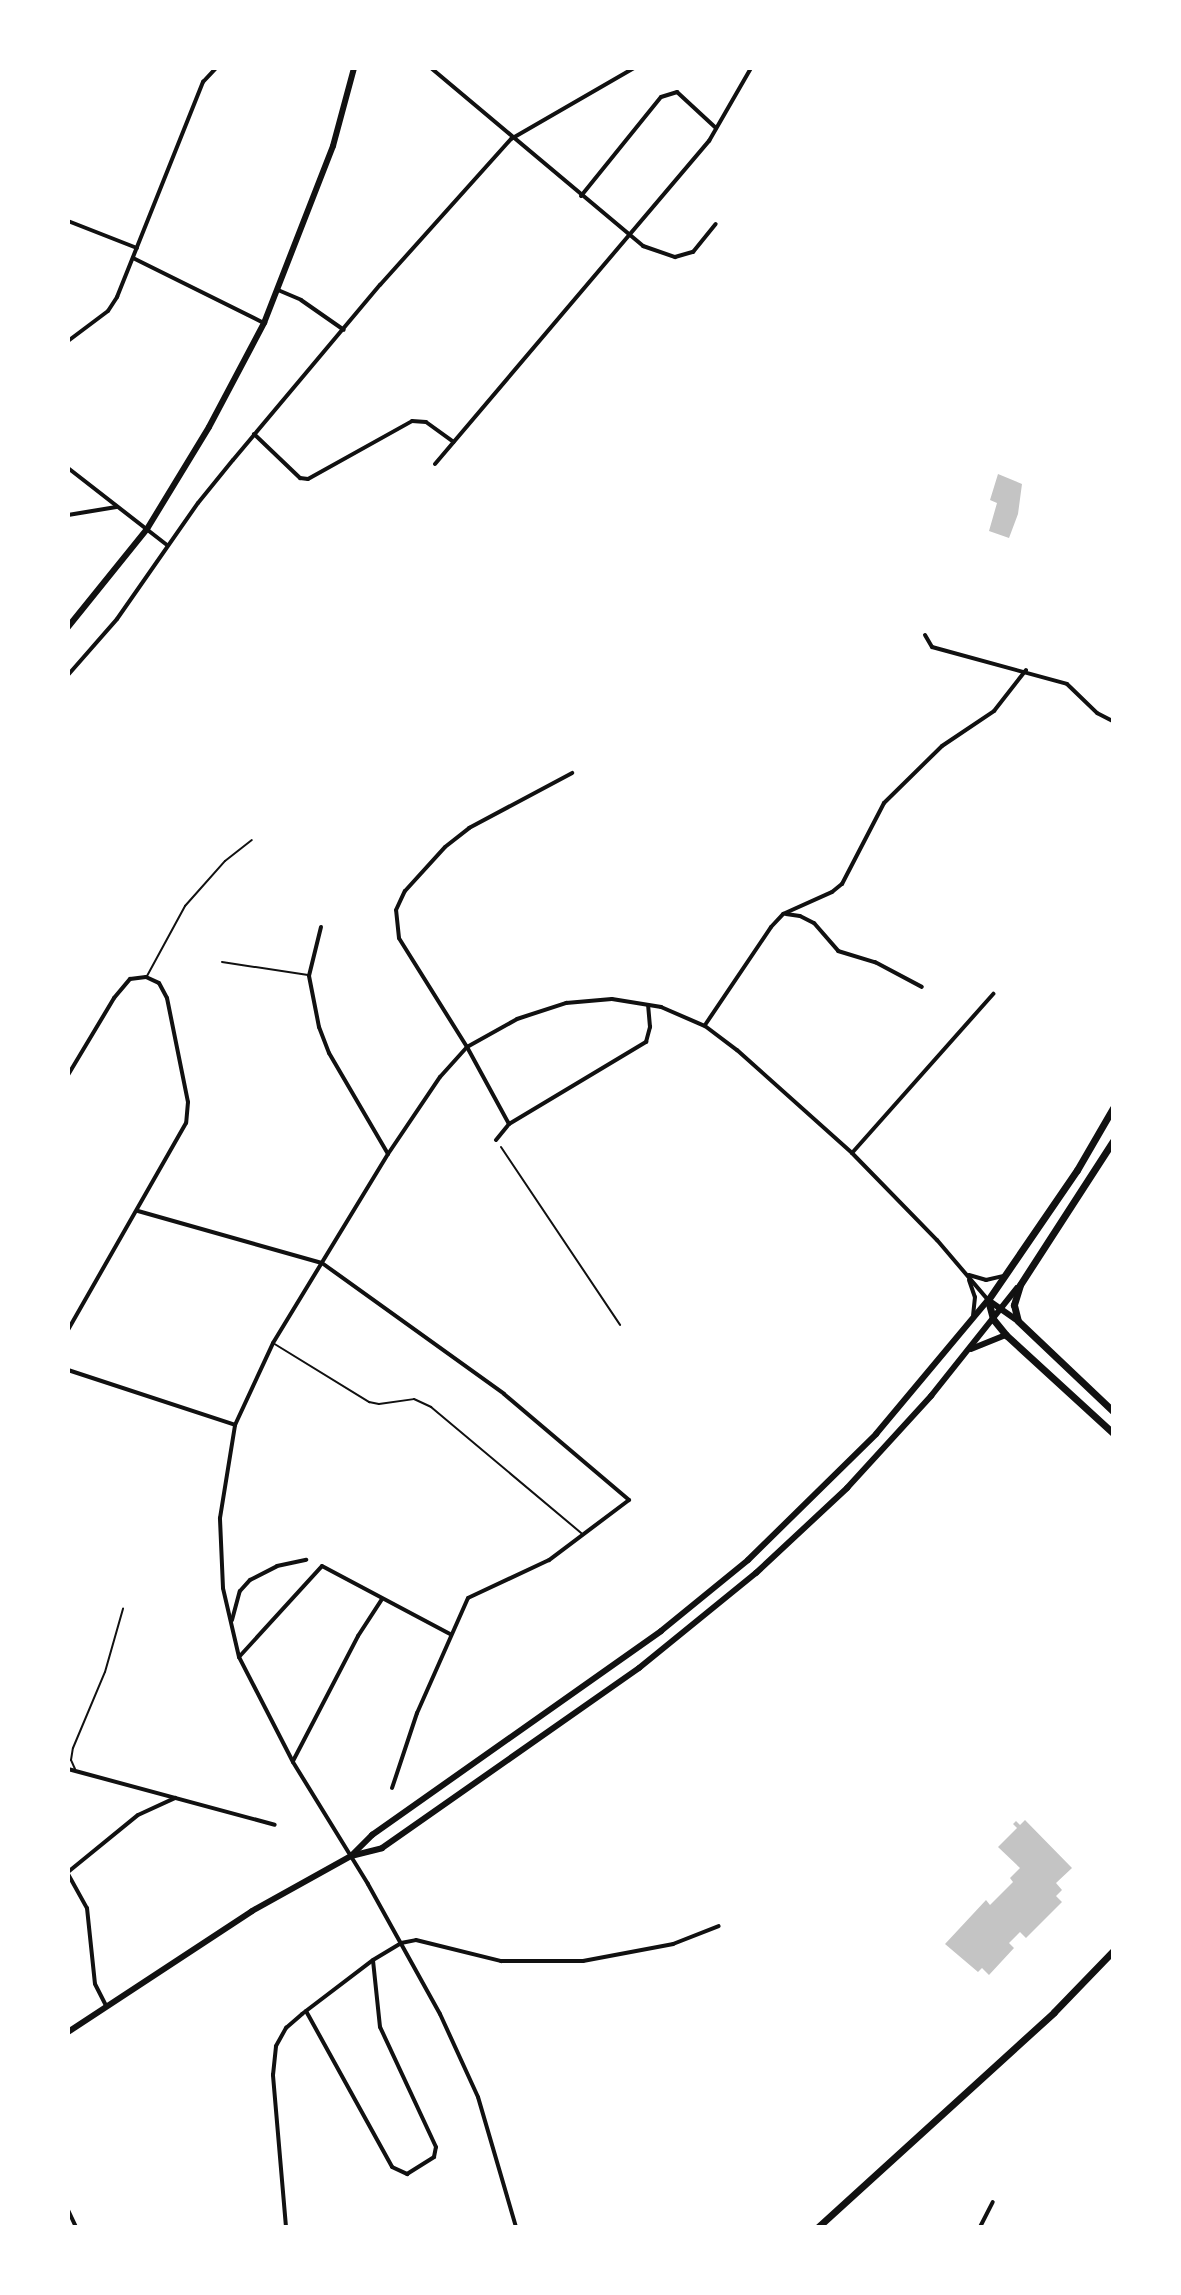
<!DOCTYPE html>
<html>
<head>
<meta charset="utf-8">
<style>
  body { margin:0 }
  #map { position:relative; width:1181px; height:2295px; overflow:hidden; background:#fff; font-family:"PT Sans",sans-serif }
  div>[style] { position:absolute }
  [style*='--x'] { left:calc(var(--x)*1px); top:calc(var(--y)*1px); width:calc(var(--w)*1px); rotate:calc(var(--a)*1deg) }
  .building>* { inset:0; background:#c4c4c4 }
  .path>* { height:2px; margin:-1px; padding:0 1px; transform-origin:1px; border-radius:1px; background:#111 }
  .service>* { height:2px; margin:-1px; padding:0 1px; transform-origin:1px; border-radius:1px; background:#111 }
  .minor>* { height:4px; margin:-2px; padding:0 2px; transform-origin:2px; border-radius:2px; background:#111 }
  .tertiary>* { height:6px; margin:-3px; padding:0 3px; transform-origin:3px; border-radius:3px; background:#111 }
  .primary>* { height:7px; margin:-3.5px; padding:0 3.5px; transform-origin:3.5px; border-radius:3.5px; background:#111 }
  span { translate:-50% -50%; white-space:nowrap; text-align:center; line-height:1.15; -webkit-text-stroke:7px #fff; paint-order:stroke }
  .frame { position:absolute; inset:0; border:70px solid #fff; pointer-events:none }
</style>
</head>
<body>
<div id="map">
  <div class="building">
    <div style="clip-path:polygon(998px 474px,1022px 484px,1018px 514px,1009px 538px,989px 531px,997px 503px,990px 500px)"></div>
    <div style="clip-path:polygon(1025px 1820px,1072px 1868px,1056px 1883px,1062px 1890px,1056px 1896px,1062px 1902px,1026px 1938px,1020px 1932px,1009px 1943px,1014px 1948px,989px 1975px,982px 1968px,978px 1972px,945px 1944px,986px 1900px,990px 1905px,1013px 1882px,1010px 1878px,1020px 1868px,998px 1847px,1017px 1828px,1013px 1824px,1016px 1821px,1020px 1825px)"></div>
  </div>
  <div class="path">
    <div style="--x:501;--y:1147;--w:214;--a:56.2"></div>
  </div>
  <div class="service">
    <div style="--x:222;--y:962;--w:87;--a:8.6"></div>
    <div style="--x:147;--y:976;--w:80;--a:-61.5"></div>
    <div style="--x:185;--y:906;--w:60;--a:-48.4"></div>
    <div style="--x:225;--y:861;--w:34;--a:-38"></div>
    <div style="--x:273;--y:1343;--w:113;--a:31.6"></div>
    <div style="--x:369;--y:1402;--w:10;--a:11"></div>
    <div style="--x:379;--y:1404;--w:35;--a:-8"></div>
    <div style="--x:414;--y:1399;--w:19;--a:25"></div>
    <div style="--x:431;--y:1407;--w:196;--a:40"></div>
    <div style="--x:75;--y:1769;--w:10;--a:-114"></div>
    <div style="--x:71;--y:1760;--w:12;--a:-81"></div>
    <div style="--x:73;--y:1748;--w:82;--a:-67.2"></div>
    <div style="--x:105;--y:1672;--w:66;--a:-74.1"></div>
  </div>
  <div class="minor">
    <div style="--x:431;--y:68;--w:277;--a:40"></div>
    <div style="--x:643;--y:246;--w:34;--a:19"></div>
    <div style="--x:675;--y:257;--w:19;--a:-16"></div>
    <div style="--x:693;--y:252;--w:36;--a:-51"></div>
    <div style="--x:581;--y:196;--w:127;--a:-51.1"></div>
    <div style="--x:661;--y:97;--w:17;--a:-17"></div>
    <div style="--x:677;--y:92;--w:53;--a:42.7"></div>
    <div style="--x:68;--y:221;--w:74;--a:21.4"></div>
    <div style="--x:133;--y:258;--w:146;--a:26.4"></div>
    <div style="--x:278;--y:290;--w:25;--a:23"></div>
    <div style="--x:301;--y:300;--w:52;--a:34.9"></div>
    <div style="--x:68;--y:341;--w:50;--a:-36.9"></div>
    <div style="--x:108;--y:311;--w:17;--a:-57"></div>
    <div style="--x:117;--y:297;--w:232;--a:-68.2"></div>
    <div style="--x:203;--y:82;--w:19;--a:-47"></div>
    <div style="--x:254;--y:434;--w:64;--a:43.7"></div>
    <div style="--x:300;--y:478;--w:8;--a:7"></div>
    <div style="--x:308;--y:479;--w:119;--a:-29.1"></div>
    <div style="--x:412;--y:421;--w:14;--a:4"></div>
    <div style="--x:426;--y:422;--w:34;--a:36"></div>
    <div style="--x:435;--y:464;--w:424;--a:-49.7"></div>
    <div style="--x:709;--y:141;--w:84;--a:-60.1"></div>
    <div style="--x:68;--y:468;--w:125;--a:37.9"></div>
    <div style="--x:68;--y:515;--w:49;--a:-9.5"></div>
    <div style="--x:925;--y:635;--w:14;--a:60"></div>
    <div style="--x:932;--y:647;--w:140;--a:15.3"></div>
    <div style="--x:1067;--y:684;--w:42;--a:44"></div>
    <div style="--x:1097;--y:713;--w:18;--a:27"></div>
    <div style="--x:68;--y:675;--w:74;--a:-48.8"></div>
    <div style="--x:117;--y:619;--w:141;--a:-55.1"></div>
    <div style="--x:198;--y:503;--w:55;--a:-50.9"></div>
    <div style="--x:233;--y:460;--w:229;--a:-50"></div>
    <div style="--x:380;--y:285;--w:196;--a:-48.1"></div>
    <div style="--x:511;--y:139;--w:142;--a:-30"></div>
    <div style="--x:786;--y:914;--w:14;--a:8"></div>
    <div style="--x:800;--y:916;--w:16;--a:27"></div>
    <div style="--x:814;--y:923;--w:37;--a:49"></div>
    <div style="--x:838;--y:951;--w:39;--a:17"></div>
    <div style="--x:875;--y:962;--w:53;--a:28"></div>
    <div style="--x:321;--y:927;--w:50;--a:103.8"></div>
    <div style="--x:309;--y:976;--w:52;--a:78.9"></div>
    <div style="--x:319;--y:1027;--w:28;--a:69"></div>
    <div style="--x:329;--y:1053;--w:117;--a:59.7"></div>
    <div style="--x:705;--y:1025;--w:118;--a:-56"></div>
    <div style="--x:771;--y:927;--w:18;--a:-47"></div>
    <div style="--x:783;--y:914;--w:54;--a:-24.2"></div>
    <div style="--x:832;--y:892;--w:13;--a:-39"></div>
    <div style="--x:842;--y:884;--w:91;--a:-62.6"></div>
    <div style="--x:884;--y:803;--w:81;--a:-44.5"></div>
    <div style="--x:942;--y:746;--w:63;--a:-33.9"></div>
    <div style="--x:994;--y:711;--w:52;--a:-52"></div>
    <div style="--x:68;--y:1075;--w:90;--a:-59.1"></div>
    <div style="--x:114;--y:998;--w:25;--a:-50"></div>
    <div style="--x:130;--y:979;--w:16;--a:-7"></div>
    <div style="--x:146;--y:977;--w:14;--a:25"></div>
    <div style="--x:159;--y:983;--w:17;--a:62"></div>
    <div style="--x:167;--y:998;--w:106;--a:78.6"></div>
    <div style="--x:188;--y:1102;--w:21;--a:95"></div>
    <div style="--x:186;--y:1123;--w:238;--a:119.7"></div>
    <div style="--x:509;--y:1124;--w:88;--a:-118.6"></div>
    <div style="--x:467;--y:1047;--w:128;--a:-122"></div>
    <div style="--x:399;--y:938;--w:28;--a:-96"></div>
    <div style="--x:396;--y:910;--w:21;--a:-65"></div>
    <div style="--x:405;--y:891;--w:59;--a:-47.7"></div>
    <div style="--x:445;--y:847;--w:31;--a:-38"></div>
    <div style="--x:469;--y:828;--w:117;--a:-28.1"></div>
    <div style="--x:496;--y:1140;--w:21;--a:-51"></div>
    <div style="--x:509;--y:1124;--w:160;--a:-30.9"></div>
    <div style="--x:646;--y:1042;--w:16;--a:-75"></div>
    <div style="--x:650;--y:1027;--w:22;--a:-95"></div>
    <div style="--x:852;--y:1153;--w:213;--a:-48.4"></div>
    <div style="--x:138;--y:1211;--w:191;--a:15.8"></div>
    <div style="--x:322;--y:1263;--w:224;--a:35.7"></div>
    <div style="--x:504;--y:1394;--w:164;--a:40.3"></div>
    <div style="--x:629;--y:1500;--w:100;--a:143.1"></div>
    <div style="--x:549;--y:1560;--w:89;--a:154.9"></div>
    <div style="--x:468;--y:1598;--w:126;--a:113.9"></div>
    <div style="--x:417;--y:1713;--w:79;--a:108.4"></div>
    <div style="--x:969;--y:1275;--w:18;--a:16"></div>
    <div style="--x:986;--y:1280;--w:17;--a:-13"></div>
    <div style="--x:969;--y:1280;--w:18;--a:71"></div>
    <div style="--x:975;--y:1297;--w:18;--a:96"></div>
    <div style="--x:68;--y:1370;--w:176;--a:18.2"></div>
    <div style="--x:232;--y:1620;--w:30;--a:-75"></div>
    <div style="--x:240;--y:1591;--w:15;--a:-48"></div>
    <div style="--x:250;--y:1580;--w:30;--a:-27"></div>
    <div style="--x:277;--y:1566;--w:30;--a:-12"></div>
    <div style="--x:239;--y:1657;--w:123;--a:-47.6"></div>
    <div style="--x:322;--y:1566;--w:145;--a:28"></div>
    <div style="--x:293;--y:1761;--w:141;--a:-62.5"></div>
    <div style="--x:358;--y:1636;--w:44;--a:-57"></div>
    <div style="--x:68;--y:1769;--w:214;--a:15.1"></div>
    <div style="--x:68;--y:1872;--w:90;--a:-39.2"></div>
    <div style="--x:138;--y:1815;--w:41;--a:-24.7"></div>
    <div style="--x:68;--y:1874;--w:39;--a:61"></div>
    <div style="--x:87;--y:1908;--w:76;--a:84"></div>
    <div style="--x:95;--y:1984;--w:25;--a:63"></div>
    <div style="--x:306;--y:2011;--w:178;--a:61.1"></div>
    <div style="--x:392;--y:2167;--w:17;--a:25"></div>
    <div style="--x:407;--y:2174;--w:32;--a:-32"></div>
    <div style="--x:434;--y:2157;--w:10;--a:-79"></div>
    <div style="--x:436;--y:2147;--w:132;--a:-115"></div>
    <div style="--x:380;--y:2027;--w:67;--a:-96"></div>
    <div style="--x:68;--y:2210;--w:19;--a:65"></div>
    <div style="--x:286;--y:2227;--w:153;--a:-94.9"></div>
    <div style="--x:273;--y:2075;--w:29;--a:-84"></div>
    <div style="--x:276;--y:2046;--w:21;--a:-61"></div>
    <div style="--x:286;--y:2028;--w:21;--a:-41"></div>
    <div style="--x:302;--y:2014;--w:89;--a:-37.3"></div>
    <div style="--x:373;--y:1960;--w:33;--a:-31"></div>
    <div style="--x:401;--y:1943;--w:15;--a:-11"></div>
    <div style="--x:416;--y:1940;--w:88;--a:13.9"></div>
    <div style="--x:501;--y:1961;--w:82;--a:0"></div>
    <div style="--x:583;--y:1961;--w:92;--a:-10.7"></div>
    <div style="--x:673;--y:1944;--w:49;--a:-21.4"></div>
    <div style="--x:516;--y:2227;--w:135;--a:-106.3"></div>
    <div style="--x:478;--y:2097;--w:91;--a:-114.6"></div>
    <div style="--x:440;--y:2014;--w:149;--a:-119"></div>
    <div style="--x:368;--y:1884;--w:143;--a:-121.6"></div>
    <div style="--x:293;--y:1762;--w:118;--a:-117.2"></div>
    <div style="--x:239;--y:1657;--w:71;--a:-103.1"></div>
    <div style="--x:223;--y:1588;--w:70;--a:-92.5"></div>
    <div style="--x:220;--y:1518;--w:94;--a:-80.8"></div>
    <div style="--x:235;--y:1425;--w:90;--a:-65.1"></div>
    <div style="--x:273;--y:1343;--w:221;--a:-58.7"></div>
    <div style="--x:388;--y:1154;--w:93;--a:-56"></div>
    <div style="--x:440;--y:1077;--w:40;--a:-48"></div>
    <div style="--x:467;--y:1047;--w:57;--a:-29.2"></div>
    <div style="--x:517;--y:1019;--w:52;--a:-18.1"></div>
    <div style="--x:566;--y:1003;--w:46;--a:-5"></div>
    <div style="--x:612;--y:999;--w:50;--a:9.3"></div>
    <div style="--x:661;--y:1007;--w:48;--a:23.4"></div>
    <div style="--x:705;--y:1026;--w:40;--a:37"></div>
    <div style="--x:737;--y:1050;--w:154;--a:41.8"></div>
    <div style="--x:852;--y:1153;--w:122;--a:45.7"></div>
    <div style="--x:937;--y:1240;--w:79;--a:49.6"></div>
    <div style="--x:980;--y:2227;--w:28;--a:-63"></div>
  </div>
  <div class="tertiary">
    <div style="--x:68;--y:627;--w:126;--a:-51.1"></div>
    <div style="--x:147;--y:529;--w:119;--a:-58.7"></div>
    <div style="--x:209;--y:427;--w:118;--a:-62.1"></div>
    <div style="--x:264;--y:323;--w:190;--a:-68.7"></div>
    <div style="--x:333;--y:146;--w:81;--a:-74.9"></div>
    <div style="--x:971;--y:1349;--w:38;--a:-22"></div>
    <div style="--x:351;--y:1856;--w:30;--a:-45"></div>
    <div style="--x:372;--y:1835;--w:354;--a:-35.2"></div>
    <div style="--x:661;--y:1631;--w:112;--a:-39.2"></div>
    <div style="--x:748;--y:1560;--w:180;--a:-44.5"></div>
    <div style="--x:876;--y:1434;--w:175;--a:-50.1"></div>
    <div style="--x:988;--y:1300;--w:37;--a:35"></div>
    <div style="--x:68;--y:2032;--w:220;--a:-33.3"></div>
    <div style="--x:252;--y:1911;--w:113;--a:-29.1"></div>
    <div style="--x:351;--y:1856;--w:32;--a:-14"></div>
    <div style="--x:382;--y:1848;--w:314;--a:-35"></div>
    <div style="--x:639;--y:1668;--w:151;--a:-39.1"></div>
    <div style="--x:756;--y:1573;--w:125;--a:-43"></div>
    <div style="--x:847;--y:1488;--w:125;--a:-47.6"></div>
    <div style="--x:931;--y:1396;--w:138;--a:-51.5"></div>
  </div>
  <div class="primary">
    <div style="--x:1113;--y:1108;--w:72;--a:120.1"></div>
    <div style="--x:1077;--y:1170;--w:158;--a:124.4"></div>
    <div style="--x:988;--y:1300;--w:20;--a:75"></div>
    <div style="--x:993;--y:1319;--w:21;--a:51"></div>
    <div style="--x:1006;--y:1335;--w:145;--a:42.5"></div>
    <div style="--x:1113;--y:1141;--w:171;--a:122.9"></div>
    <div style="--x:1020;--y:1285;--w:21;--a:107"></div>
    <div style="--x:1014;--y:1305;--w:16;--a:76"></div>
    <div style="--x:1018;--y:1321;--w:131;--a:43.5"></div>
    <div style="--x:818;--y:2227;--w:319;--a:-42.3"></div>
    <div style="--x:1054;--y:2012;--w:85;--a:-46"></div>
  </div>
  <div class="frame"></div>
</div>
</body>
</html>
